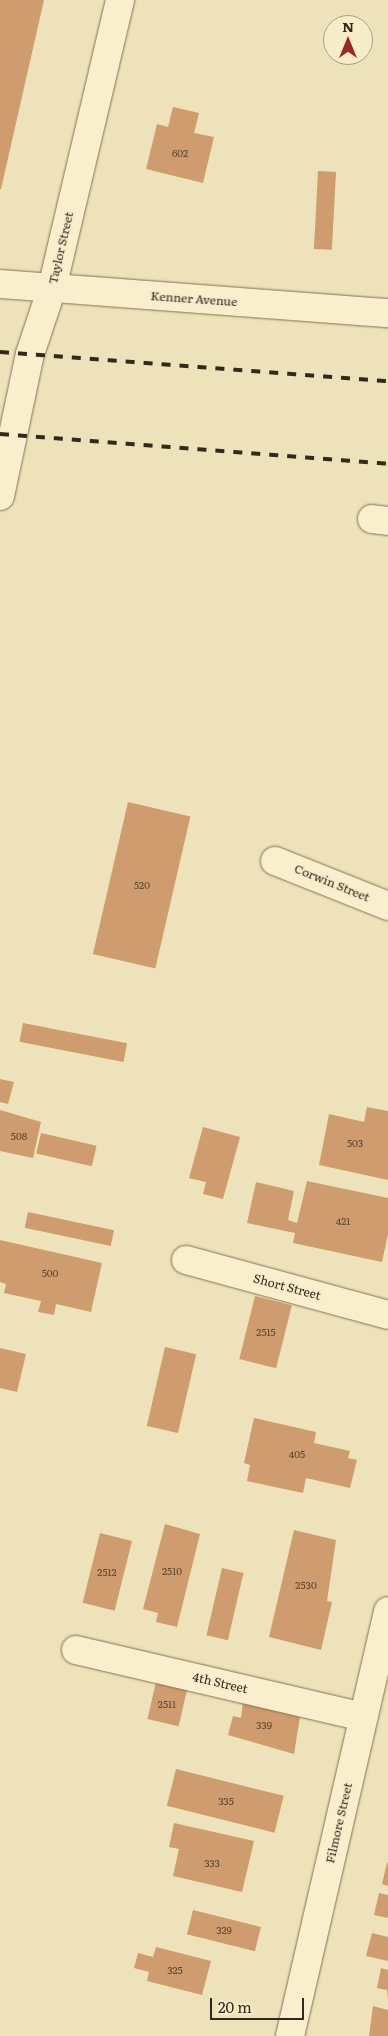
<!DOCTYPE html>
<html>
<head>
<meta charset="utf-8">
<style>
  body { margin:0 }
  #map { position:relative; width:388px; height:2036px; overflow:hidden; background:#eee2ba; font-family:Literata,serif }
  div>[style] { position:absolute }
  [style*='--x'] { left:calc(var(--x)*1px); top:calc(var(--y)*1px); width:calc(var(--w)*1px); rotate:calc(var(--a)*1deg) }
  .building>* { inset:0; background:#ce9c6f; transform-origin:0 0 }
  .roads { filter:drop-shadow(0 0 1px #857154) drop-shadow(0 0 1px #857154) }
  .minor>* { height:28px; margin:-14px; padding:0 14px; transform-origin:14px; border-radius:14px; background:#faefcd }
  .tertiary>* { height:28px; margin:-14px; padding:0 14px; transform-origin:14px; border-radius:14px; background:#faefcd }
  .rail>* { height:4px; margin-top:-2px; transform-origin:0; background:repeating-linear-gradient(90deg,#34281a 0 9px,transparent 0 18px) }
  span { translate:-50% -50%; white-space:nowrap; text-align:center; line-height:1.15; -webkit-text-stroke:4px #f6ecca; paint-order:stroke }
  .number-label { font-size:10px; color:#5a452f }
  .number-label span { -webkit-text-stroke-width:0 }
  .street-label { font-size:12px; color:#34281a }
  .north { position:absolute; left:323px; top:15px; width:50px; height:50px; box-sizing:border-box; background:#f6ecca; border:1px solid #a89e84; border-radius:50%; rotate:0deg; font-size:14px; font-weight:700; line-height:20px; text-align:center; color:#34281a }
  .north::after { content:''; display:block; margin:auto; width:18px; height:22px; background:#962923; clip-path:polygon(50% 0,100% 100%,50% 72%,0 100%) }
  .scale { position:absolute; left:210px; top:1998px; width:94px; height:22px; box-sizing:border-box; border:2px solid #34281a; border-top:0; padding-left:6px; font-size:15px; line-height:18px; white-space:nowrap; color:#34281a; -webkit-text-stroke:4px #f6ecca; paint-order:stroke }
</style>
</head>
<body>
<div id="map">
  <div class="building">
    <div style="clip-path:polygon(0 0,44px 0,1px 189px,0 189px)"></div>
    <div style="clip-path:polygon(173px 107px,199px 113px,194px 133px,214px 137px,203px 183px,146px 169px,157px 124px,168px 127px)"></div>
    <div style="left:318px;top:171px;width:18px;height:78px;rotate:3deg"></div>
    <div style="left:128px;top:802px;width:64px;height:156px;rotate:13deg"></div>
    <div style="left:23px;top:1023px;width:106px;height:19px;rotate:11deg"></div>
    <div style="clip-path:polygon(0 1079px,14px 1082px,8px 1104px,0 1102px)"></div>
    <div style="clip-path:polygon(367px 1107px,388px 1111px,388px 1180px,319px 1165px,329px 1114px,364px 1122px)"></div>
    <div style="clip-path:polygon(0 1110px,41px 1122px,33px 1158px,0 1151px)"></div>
    <div style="clip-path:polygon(203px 1127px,240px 1137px,223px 1199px,203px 1194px,206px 1182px,189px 1178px)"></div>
    <div style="left:41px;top:1133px;width:57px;height:21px;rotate:13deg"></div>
    <div style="clip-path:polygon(307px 1181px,388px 1198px,388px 1234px,382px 1262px,293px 1243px,295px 1233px,247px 1223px,256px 1182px,294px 1191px,288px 1220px,297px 1223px)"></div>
    <div style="left:28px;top:1212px;width:88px;height:16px;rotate:12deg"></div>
    <div style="clip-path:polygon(0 1240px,102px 1263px,91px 1312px,56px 1304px,54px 1315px,38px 1312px,41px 1301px,4px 1293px,6px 1284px,0 1282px)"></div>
    <div style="left:255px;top:1296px;width:38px;height:65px;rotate:14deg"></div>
    <div style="left:165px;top:1347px;width:32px;height:81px;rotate:13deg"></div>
    <div style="clip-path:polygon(0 1348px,26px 1354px,17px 1392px,0 1388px)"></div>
    <div style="clip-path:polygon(254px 1418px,316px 1432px,314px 1443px,350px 1451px,348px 1458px,357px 1460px,350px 1488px,306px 1478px,303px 1493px,247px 1481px,250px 1465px,244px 1463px)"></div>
    <div style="clip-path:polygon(165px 1524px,200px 1534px,177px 1627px,156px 1622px,158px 1613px,143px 1609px)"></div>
    <div style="clip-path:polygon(294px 1530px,336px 1540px,327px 1601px,332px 1602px,321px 1650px,269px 1637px)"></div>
    <div style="left:100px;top:1533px;width:33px;height:72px;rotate:14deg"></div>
    <div style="left:222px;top:1568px;width:22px;height:69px;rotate:13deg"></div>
    <div style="left:156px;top:1682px;width:32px;height:38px;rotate:13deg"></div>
    <div style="clip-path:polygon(243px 1701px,300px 1717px,294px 1754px,228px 1735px,233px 1716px,241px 1718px)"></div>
    <div style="left:176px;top:1769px;width:111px;height:38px;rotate:14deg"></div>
    <div style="clip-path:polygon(174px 1823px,254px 1841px,242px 1892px,173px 1876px,179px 1849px,169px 1847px)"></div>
    <div style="clip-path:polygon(387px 1863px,388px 1863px,388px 1886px,382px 1884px)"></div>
    <div style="clip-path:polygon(379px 1893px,388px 1895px,388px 1918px,374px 1915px)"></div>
    <div style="left:193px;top:1910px;width:70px;height:25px;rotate:14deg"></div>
    <div style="clip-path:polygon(372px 1933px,388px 1937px,388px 1961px,366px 1956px)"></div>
    <div style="clip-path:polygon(156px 1947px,211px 1961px,202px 1995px,147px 1981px,149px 1972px,134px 1968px,138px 1953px,153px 1957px)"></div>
    <div style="clip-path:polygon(381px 1968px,388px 1970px,388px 1999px,387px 1990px,377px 1988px)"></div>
    <div style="clip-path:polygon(373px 2006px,388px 2010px,388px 2036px,369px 2036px)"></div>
  </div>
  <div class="roads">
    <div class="minor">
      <div style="--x:0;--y:284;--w:389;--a:4.3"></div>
      <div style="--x:0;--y:496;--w:145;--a:-78.1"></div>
      <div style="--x:30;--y:354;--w:70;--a:-71.6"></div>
      <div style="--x:52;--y:288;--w:296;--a:-76.7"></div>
      <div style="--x:372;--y:519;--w:16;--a:7"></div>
      <div style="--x:275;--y:861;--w:122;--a:21.7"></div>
      <div style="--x:186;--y:1260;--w:209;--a:15.2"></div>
      <div style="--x:76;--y:1650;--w:295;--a:13.1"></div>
    </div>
    <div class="tertiary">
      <div style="--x:290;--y:2036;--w:436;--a:-77"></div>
    </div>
  </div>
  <div class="rail">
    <div style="--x:0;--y:352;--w:389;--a:4.3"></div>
    <div style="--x:0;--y:434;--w:389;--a:4.4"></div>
  </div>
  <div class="number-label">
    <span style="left:180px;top:153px">602</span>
    <span style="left:142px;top:885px">520</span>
    <span style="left:19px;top:1136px">508</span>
    <span style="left:355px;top:1143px">503</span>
    <span style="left:343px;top:1221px">421</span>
    <span style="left:50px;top:1273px">500</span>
    <span style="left:266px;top:1332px">2515</span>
    <span style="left:297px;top:1454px">405</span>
    <span style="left:172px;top:1571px">2510</span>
    <span style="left:107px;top:1572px">2512</span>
    <span style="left:306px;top:1585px">2530</span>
    <span style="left:167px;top:1704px">2511</span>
    <span style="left:264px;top:1725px">339</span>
    <span style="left:226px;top:1801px">335</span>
    <span style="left:212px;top:1863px">333</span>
    <span style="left:224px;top:1930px">329</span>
    <span style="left:175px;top:1970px">325</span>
  </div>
  <div class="street-label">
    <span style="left:61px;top:248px;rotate:-77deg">Taylor Street</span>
    <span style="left:194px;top:299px;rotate:4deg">Kenner Avenue</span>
    <span style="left:332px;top:883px;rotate:22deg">Corwin Street</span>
    <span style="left:287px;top:1287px;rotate:15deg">Short Street</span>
    <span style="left:220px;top:1683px;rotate:13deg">4th Street</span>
    <span style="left:339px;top:1823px;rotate:-77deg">Filmore Street</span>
  </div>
  <div class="north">N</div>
  <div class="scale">20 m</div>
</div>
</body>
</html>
